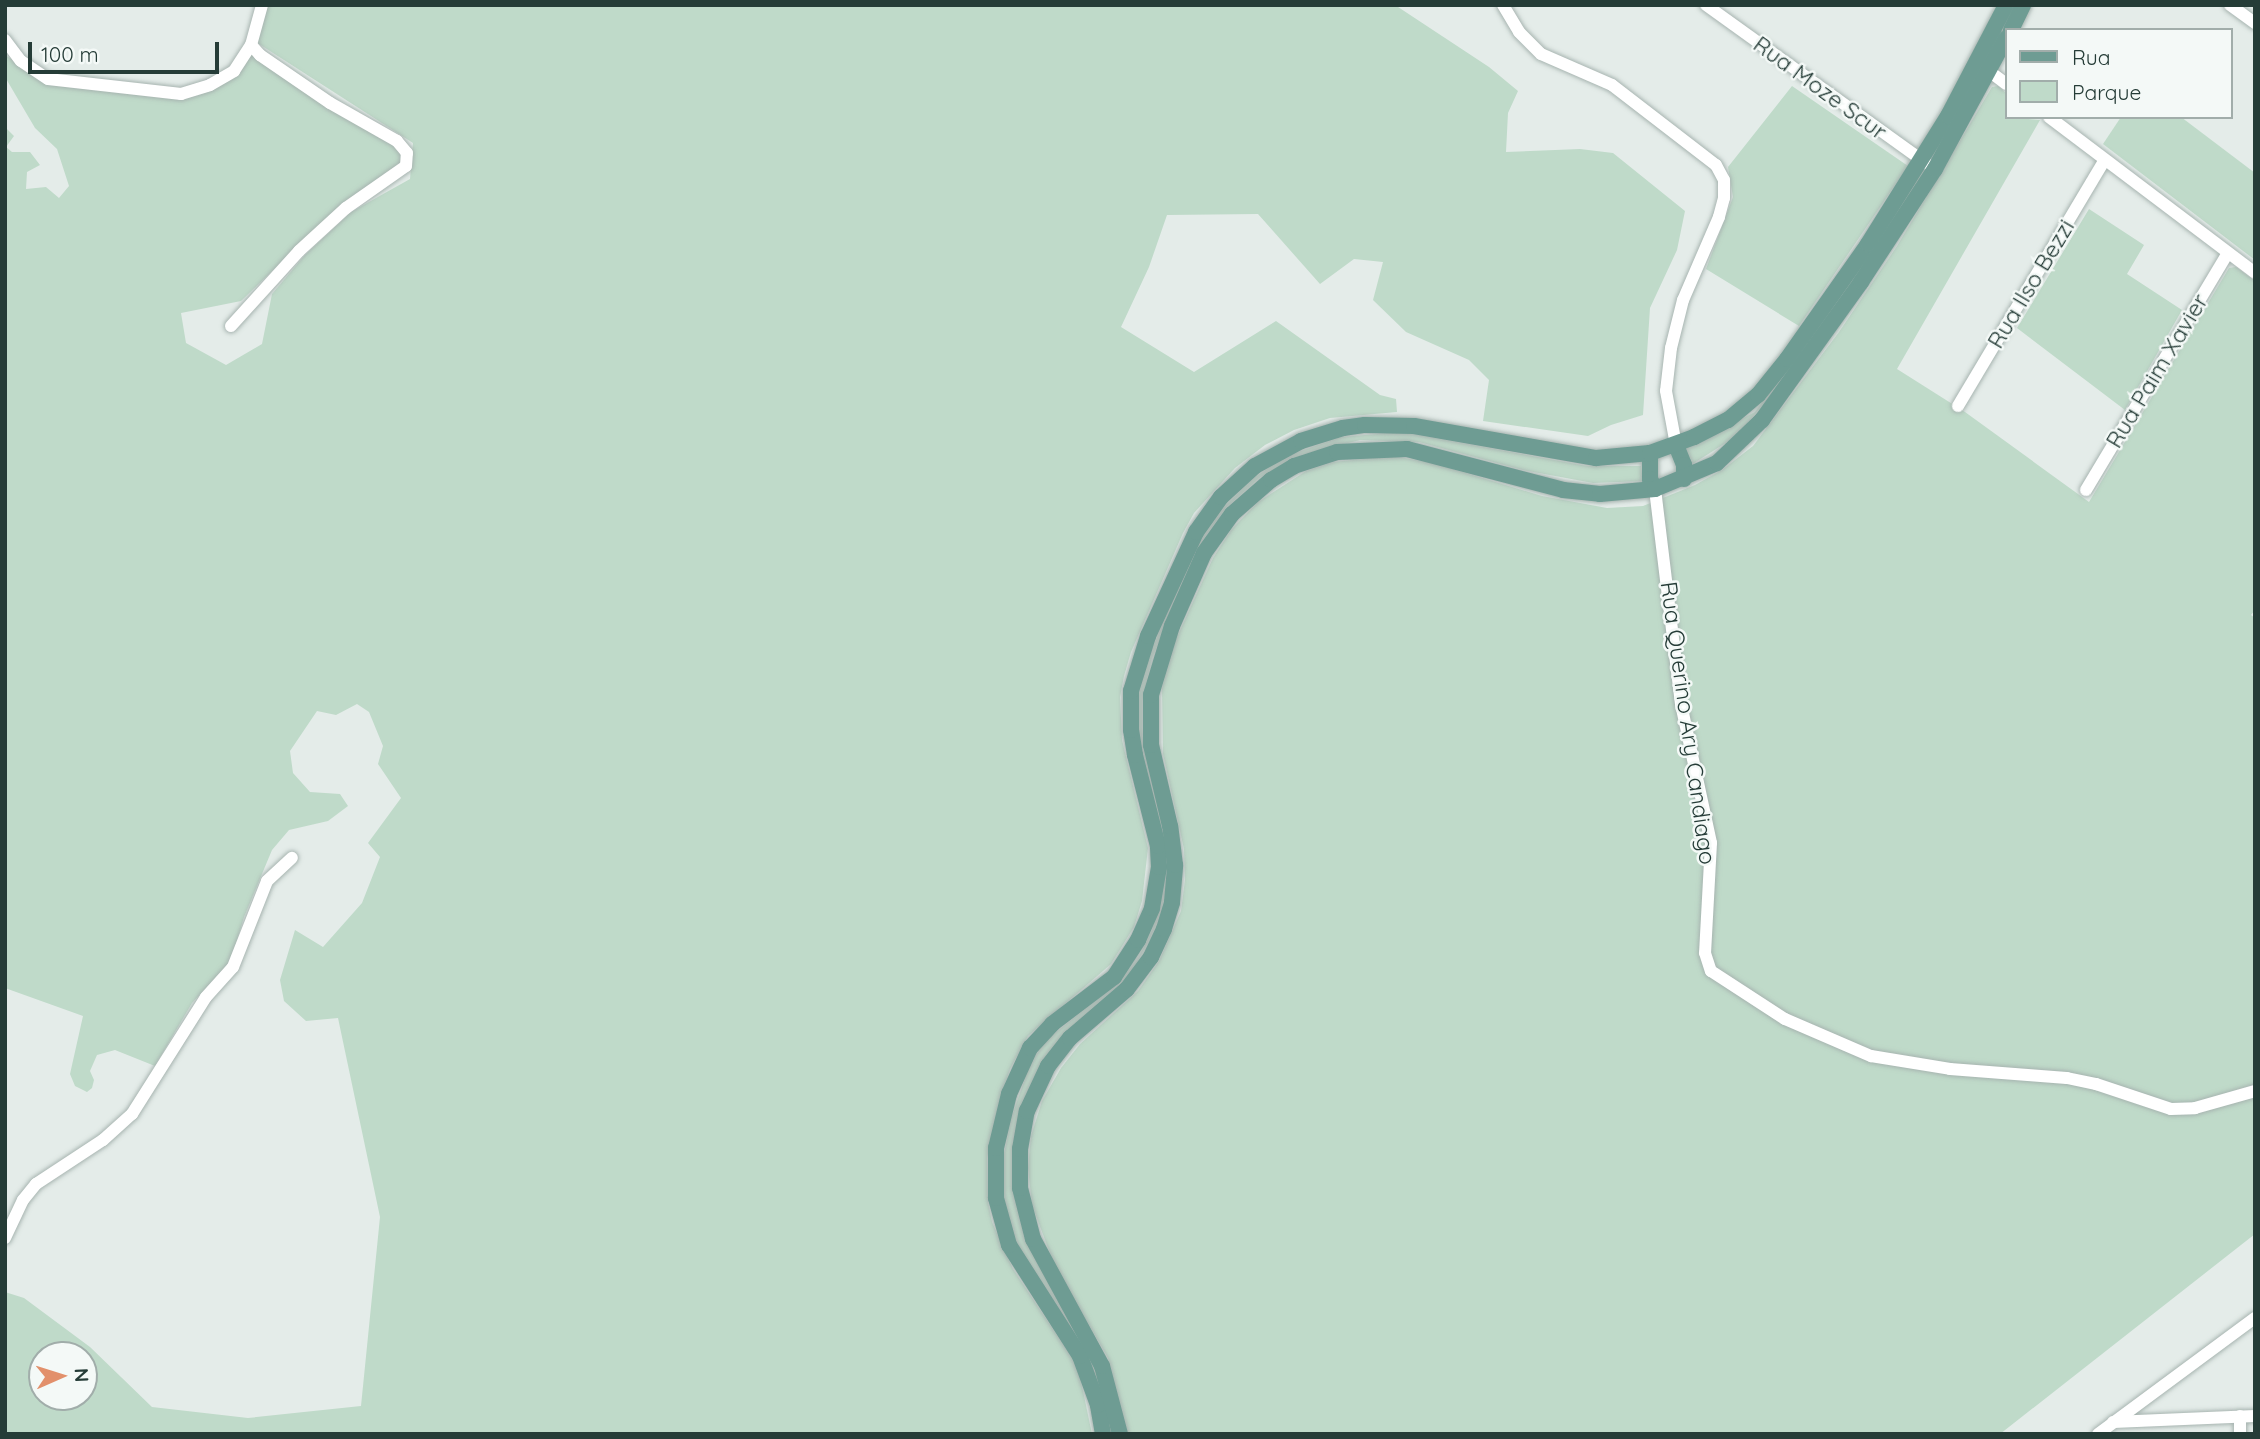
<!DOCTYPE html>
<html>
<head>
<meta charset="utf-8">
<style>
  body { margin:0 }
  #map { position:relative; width:2260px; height:1439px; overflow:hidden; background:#e4ece9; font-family:Quicksand,sans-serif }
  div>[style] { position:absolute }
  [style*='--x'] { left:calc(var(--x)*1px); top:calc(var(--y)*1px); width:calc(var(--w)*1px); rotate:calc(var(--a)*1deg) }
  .green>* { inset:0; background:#bfdac9 }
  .roads { filter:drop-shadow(0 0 2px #a7b4b0) drop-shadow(0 0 2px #a7b4b0) }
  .minor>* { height:12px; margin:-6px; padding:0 6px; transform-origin:6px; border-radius:6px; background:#fff }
  .major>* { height:16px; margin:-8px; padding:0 8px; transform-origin:8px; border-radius:8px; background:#6e9c93 }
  span { translate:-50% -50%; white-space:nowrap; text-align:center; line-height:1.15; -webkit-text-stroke:5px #f4f9f7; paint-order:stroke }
  .street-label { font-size:23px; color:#253c37 }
  .frame { position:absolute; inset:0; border:7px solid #253c37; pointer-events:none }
  .legend { position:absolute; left:2005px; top:28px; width:228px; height:91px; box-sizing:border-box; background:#f4f9f7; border:2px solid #a1adaa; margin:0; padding:9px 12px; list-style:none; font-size:21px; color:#253c37 }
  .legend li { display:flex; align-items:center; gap:14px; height:35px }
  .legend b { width:35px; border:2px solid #a1adaa }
  .north { position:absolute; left:28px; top:1341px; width:70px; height:70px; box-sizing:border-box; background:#f4f9f7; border:2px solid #a1adaa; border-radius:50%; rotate:87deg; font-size:19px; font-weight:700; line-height:28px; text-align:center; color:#253c37 }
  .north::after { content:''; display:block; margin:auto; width:24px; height:32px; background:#e2906b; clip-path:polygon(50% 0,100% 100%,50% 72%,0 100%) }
  .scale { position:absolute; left:28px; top:42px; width:191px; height:32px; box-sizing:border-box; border:4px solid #253c37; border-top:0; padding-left:9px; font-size:21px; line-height:24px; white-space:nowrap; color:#253c37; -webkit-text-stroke:5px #f4f9f7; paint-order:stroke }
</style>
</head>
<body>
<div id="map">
  <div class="green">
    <div style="clip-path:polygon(evenodd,268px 5px,1395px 5px,1489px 67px,1518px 91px,1508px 113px,1506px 152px,1580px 149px,1613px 153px,1685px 211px,1677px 250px,1650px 308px,1643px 415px,1611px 425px,1588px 436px,1483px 421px,1489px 380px,1469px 360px,1406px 332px,1373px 300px,1383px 262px,1354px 259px,1320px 284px,1258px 214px,1167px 215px,1149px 267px,1121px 327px,1194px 372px,1276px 321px,1380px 395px,1396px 399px,1397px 412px,1330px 418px,1294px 430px,1265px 445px,1235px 468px,1194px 513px,1183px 533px,1131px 652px,1124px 676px,1120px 697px,1122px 740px,1148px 848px,1142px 901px,1134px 927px,1111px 964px,1028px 1036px,1010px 1069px,1000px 1100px,987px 1158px,988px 1202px,992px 1222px,1013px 1269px,1078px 1367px,1092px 1434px,5px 1434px,5px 1292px,24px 1298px,90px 1347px,152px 1407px,248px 1418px,361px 1406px,380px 1217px,338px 1018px,306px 1021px,284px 1001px,280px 980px,295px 930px,323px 947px,362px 903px,380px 857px,368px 843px,401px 798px,378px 764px,383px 746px,369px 712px,357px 704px,336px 715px,317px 711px,290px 751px,293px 773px,310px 792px,340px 794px,348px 806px,328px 821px,289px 830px,272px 850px,244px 917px,231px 961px,192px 1003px,155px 1066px,115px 1050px,97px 1055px,90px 1071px,94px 1080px,92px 1088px,87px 1092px,75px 1086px,70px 1074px,83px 1016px,5px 988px,5px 127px,14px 136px,6px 147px,12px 152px,30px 152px,40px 165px,27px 172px,26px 189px,46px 187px,59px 198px,69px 186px,57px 149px,35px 128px,5px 77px,5px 55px,46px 81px,181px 96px,211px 87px,250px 52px,389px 139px,399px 150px,401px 160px,395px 172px,293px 251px,241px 301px,181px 313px,186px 343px,226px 365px,262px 344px,272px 294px,305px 255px,351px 212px,410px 179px,413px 143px,256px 42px,268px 5px,42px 1355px,84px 1355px,84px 1397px,42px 1397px,42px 1355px)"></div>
    <div style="clip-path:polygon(1792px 86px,1908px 166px,1799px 326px,1706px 269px,1733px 197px,1728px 167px)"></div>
    <div style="clip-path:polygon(1998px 86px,2006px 93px,2006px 117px,2040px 120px,1897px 369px,1965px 412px,2089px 502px,2229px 268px,2236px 267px,2255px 281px,2255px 610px,2251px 615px,2255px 618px,2255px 1234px,2000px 1434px,1127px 1434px,1108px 1358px,1054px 1264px,1032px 1205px,1028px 1168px,1031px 1136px,1042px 1101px,1061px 1068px,1080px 1044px,1138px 991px,1159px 961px,1181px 911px,1185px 880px,1184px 849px,1163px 754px,1162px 688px,1172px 648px,1213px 558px,1231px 530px,1258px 502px,1306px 471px,1333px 462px,1393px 456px,1433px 463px,1542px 496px,1607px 508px,1643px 506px,1695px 485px,1722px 470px,1753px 446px,1839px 332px,1897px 246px,1992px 87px)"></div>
    <div style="clip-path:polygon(2121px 117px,2181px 117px,2255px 173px,2255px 260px,2103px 144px)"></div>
    <div style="clip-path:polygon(1917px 178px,1920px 181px,1892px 225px,1769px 398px,1735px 437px,1691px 465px,1686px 448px,1755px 412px,1826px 315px)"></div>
    <div style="clip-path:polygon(2089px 209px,2144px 245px,2127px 274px,2182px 310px,2125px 410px,2017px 328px)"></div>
    <div style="clip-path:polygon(1402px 432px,1587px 466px,1641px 466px,1643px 481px,1593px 483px,1523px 470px,1419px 442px,1360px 440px,1301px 455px,1259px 478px,1228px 506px,1203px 539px,1152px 658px,1142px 701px,1142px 737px,1162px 823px,1167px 860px,1165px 897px,1154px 930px,1135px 966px,1125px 979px,1072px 1026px,1045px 1057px,1023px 1101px,1013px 1142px,1013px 1186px,1025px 1238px,1096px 1371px,1112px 1434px,1110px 1434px,1010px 1229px,1003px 1196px,1002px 1164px,1011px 1119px,1030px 1064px,1045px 1041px,1119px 982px,1138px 959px,1152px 930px,1165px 880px,1164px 841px,1139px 738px,1139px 687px,1148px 658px,1199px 541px,1226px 505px,1254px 478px,1284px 457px,1341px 437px)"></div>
  </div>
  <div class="roads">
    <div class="minor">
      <div style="--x:1503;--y:5;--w:31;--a:59"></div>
      <div style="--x:1519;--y:32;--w:31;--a:45"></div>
      <div style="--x:1541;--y:54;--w:77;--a:23.6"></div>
      <div style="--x:1612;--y:85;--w:131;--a:37.6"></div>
      <div style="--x:1716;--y:165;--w:17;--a:62"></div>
      <div style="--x:1724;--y:180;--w:18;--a:90"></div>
      <div style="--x:1724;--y:198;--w:20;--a:105"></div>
      <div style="--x:1719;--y:217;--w:90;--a:113.4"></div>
      <div style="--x:1683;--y:300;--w:49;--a:104"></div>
      <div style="--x:1671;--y:348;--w:43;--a:96.6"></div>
      <div style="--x:1666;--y:391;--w:55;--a:79.5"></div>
      <div style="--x:1706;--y:5;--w:271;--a:35.7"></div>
      <div style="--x:2230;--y:5;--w:31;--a:36"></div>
      <div style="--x:5;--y:40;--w:26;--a:53"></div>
      <div style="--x:21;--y:61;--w:32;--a:34"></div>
      <div style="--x:48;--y:79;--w:134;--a:6.4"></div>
      <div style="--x:181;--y:94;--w:30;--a:-17"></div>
      <div style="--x:210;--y:85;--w:28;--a:-30"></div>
      <div style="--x:234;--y:71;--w:31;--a:-57"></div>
      <div style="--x:1981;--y:65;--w:31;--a:37"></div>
      <div style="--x:2049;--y:117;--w:258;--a:37.1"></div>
      <div style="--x:231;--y:326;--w:101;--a:-47.8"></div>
      <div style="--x:299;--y:251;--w:64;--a:-42.5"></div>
      <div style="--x:346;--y:208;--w:73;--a:-35"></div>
      <div style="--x:406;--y:166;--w:13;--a:-86"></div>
      <div style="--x:407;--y:153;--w:16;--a:-130"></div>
      <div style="--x:397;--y:141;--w:77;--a:-150.4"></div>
      <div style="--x:330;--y:103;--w:85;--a:-145.6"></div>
      <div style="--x:260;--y:55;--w:13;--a:-132"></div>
      <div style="--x:251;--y:45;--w:41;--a:-74.6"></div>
      <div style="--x:1958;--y:406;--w:285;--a:-59.2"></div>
      <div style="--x:1655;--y:489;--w:217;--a:83.1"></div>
      <div style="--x:1681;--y:704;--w:142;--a:77.8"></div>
      <div style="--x:1711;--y:843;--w:110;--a:93.1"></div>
      <div style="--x:1705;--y:953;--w:19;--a:72"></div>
      <div style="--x:1711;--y:971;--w:88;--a:33"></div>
      <div style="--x:1785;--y:1019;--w:94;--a:23.3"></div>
      <div style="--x:1871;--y:1056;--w:80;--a:9.3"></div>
      <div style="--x:1950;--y:1069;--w:117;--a:4.4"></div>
      <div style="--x:2067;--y:1078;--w:30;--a:12"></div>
      <div style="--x:2096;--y:1084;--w:79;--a:18.4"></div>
      <div style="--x:2171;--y:1109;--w:24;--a:-2"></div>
      <div style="--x:2195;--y:1108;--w:62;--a:-15.8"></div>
      <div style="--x:2086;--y:490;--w:276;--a:-59.1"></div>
      <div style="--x:5;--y:1238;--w:42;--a:-64.7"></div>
      <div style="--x:23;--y:1200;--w:21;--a:-51"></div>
      <div style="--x:36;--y:1184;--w:80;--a:-33.3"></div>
      <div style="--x:103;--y:1140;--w:39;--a:-42"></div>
      <div style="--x:132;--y:1114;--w:138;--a:-57.7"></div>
      <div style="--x:206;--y:997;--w:40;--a:-48"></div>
      <div style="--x:233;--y:967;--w:92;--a:-68.4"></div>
      <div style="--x:267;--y:881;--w:34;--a:-43"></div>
      <div style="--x:2240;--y:1416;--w:18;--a:90"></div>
      <div style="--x:2113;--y:1422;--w:142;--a:-2.4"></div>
      <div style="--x:2098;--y:1434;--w:195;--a:-36.5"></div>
    </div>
    <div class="major">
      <div style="--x:2011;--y:30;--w:28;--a:-64"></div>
      <div style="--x:1676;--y:445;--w:22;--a:68"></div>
      <div style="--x:1684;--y:465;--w:14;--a:90"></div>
      <div style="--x:1650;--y:453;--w:26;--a:90"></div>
      <div style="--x:1650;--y:479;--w:11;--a:63"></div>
      <div style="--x:1103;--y:1434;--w:29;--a:-100"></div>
      <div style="--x:1098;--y:1405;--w:52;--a:-110.2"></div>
      <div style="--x:1080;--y:1356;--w:132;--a:-122.6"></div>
      <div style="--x:1009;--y:1245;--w:49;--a:-105.5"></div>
      <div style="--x:996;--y:1198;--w:50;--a:-90"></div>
      <div style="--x:996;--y:1148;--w:56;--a:-76.5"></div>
      <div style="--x:1009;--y:1094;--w:51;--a:-65.5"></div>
      <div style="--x:1030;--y:1048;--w:33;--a:-47"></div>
      <div style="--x:1052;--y:1024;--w:78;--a:-37.2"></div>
      <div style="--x:1114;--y:977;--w:44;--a:-57"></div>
      <div style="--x:1138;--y:940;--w:35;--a:-66"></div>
      <div style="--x:1152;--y:908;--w:42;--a:-80.3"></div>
      <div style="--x:1159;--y:867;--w:21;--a:-93"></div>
      <div style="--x:1158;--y:846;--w:94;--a:-104.2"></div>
      <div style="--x:1135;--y:755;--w:25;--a:-99"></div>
      <div style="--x:1131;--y:730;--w:39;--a:-90"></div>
      <div style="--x:1131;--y:691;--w:58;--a:-72.8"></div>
      <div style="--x:1148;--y:636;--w:115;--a:-65.2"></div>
      <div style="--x:1196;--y:532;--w:43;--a:-54.5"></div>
      <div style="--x:1221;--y:497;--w:46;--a:-42.4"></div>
      <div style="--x:1255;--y:466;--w:52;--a:-28.5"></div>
      <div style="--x:1301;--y:441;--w:44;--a:-17.2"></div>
      <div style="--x:1343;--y:428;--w:22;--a:-8"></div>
      <div style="--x:1365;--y:425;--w:49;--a:1.2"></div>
      <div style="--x:1414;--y:426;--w:185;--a:10"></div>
      <div style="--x:1596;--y:458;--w:54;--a:-5.3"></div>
      <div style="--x:1650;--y:453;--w:47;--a:-20"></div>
      <div style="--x:1694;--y:437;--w:38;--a:-27"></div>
      <div style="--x:1728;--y:420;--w:39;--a:-40"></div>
      <div style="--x:1758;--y:395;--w:46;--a:-51.1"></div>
      <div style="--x:1787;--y:359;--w:141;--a:-54.8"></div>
      <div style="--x:1868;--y:244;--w:151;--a:-58"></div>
      <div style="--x:1948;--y:116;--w:125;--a:-62.4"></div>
      <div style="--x:1120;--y:1434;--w:70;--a:-104.8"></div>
      <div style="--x:1102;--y:1366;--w:145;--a:-118.5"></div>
      <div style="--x:1033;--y:1239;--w:53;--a:-104.3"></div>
      <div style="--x:1020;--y:1188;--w:39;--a:-90"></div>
      <div style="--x:1020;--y:1149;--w:39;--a:-80"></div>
      <div style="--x:1027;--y:1111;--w:50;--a:-65"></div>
      <div style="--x:1048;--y:1066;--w:36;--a:-52"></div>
      <div style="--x:1070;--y:1038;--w:75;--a:-40.7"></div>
      <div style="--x:1127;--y:989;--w:40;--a:-53"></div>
      <div style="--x:1151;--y:957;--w:31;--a:-65"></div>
      <div style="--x:1164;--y:929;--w:28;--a:-73"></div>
      <div style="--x:1172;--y:902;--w:37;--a:-85"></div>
      <div style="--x:1175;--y:865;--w:39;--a:-97"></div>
      <div style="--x:1170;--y:826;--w:83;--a:-103.2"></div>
      <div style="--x:1151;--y:745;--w:50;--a:-90"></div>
      <div style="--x:1151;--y:695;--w:72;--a:-73.1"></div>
      <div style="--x:1172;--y:626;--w:80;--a:-66.3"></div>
      <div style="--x:1204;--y:553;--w:48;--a:-54.3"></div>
      <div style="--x:1232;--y:514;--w:52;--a:-41.1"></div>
      <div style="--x:1271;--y:480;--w:27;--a:-31"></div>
      <div style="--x:1294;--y:466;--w:45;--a:-18"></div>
      <div style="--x:1337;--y:452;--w:70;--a:-2.5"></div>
      <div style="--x:1407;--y:449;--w:161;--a:14.7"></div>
      <div style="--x:1563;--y:490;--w:37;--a:6"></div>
      <div style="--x:1600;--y:494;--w:55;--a:-5.2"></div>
      <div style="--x:1655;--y:489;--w:67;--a:-22.8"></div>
      <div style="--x:1717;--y:463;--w:62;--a:-43.7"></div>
      <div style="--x:1762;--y:420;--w:170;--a:-54.3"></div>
      <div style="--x:1861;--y:282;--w:135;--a:-56.8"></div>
      <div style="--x:1935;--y:169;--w:149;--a:-61.5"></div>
    </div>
  </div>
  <div class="street-label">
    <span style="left:1820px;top:88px;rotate:36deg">Rua Moze Scur</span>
    <span style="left:2031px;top:284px;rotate:-59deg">Rua Ilso Bezzi</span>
    <span style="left:2157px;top:371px;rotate:-59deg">Rua Paim Xavier</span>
    <span style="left:1688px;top:723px;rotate:82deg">Rua Querino Ary Candiago</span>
  </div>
  <div class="frame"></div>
  <ul class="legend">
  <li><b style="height:9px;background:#6e9c93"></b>Rua</li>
  <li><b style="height:19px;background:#bfdac9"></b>Parque</li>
  </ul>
  <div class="north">N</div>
  <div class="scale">100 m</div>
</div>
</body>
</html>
